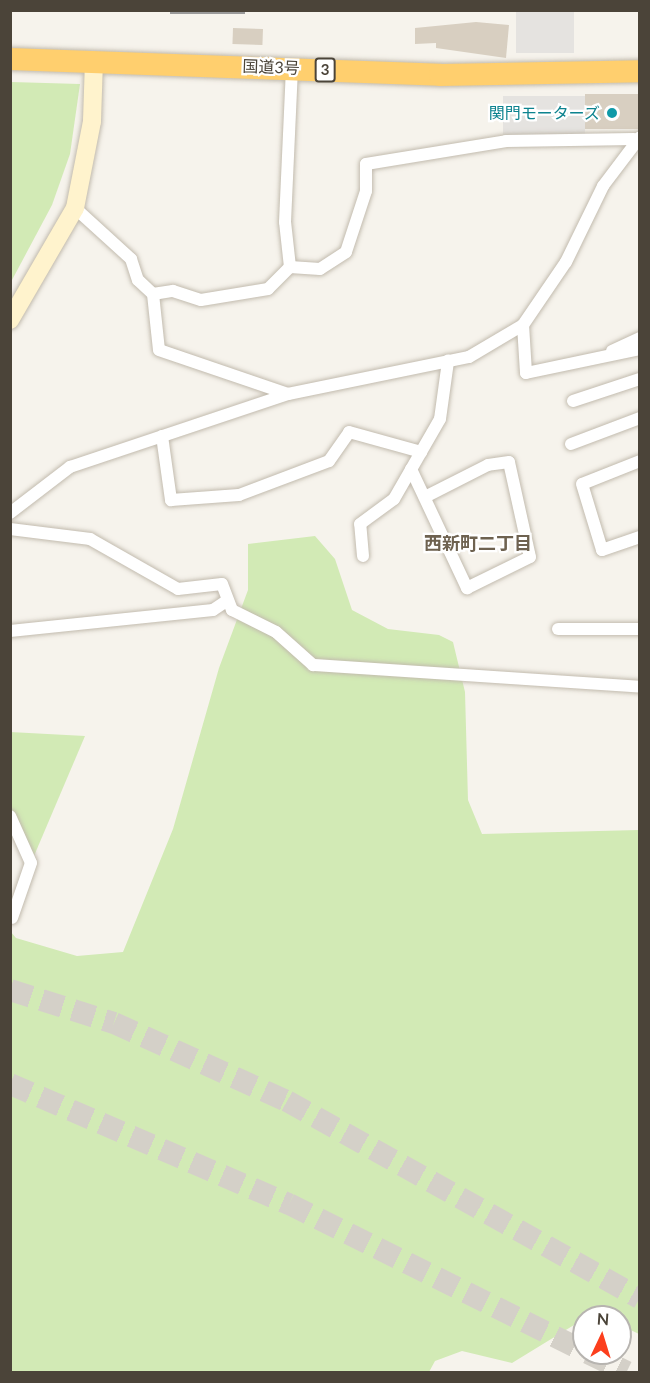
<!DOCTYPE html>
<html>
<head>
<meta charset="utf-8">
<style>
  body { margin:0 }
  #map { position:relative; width:650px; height:1383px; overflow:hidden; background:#f6f3ec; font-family:Lato,"Noto Sans JP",sans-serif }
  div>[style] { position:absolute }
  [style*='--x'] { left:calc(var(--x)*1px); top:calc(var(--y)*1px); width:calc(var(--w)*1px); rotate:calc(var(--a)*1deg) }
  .green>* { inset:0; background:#d2eab5 }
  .parking>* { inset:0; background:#e5e3e0; transform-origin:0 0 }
  .building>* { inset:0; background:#d8cfc1; transform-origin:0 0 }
  .highway-tunnel>* { height:22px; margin-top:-11px; transform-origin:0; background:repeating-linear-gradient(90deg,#d4d0c8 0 22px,transparent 0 33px) }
  .roads { filter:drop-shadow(0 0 2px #c2bbae) drop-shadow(0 0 2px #c2bbae) }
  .street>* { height:12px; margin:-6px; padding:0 6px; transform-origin:6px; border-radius:6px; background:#fff }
  .secondary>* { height:18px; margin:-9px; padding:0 9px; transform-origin:9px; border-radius:9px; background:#fff3cd }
  .highway>* { height:22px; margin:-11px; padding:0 11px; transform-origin:11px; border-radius:11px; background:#ffcf6e }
  .rail>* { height:7px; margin-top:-3.5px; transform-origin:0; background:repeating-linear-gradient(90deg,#fff 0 14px,#9a9a9a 0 28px); box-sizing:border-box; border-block:2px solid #9a9a9a }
  .dots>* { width:16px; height:16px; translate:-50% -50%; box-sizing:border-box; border:3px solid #fff; border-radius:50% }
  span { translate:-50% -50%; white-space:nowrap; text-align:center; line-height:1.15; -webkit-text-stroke:4.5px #fff; paint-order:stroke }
  .shield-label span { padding:2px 4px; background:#fff; border:2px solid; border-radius:4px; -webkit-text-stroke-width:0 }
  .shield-label { font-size:15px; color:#4b4439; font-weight:700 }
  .street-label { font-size:16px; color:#4b4439 }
  .culture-label { font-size:16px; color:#0d838f }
  .right { translate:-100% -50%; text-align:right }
  .neighbourhood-label { font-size:18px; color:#6e6250; font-weight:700 }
  .frame { position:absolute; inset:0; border:12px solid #4b4439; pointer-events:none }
  .north { position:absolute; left:572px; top:1305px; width:60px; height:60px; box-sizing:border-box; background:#fff; border:2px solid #b7b4b0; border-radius:50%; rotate:4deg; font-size:16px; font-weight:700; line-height:24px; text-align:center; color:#4b4439 }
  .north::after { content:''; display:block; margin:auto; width:21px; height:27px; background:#fc3f1d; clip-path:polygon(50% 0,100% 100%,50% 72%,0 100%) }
</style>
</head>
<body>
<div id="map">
  <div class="green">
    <div style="clip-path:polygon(11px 82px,80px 84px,70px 154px,52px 205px,12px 280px)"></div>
    <div style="clip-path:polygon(315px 536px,335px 559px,352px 610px,388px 629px,439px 635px,453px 642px,465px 692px,468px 800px,482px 834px,639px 830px,639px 1334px,620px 1325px,620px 1317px,592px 1314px,512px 1363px,462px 1351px,435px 1361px,429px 1372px,11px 1372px,10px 931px,16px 938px,77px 956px,123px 952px,173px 829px,219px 668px,248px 590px,248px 544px)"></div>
    <div style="clip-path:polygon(10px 732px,85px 736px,31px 863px,11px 817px)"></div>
  </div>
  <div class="parking">
    <div style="left:516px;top:11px;width:58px;height:42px"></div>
    <div style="left:503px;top:96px;width:82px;height:39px"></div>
  </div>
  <div class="building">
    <div style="clip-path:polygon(476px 22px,509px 25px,506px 58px,436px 48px,436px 43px,415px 44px,415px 28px)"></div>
    <div style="left:233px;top:28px;width:30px;height:16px;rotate:2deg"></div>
    <div style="left:639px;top:94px;width:35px;height:54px;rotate:90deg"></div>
  </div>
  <div class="highway-tunnel">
    <div style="--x:10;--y:990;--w:109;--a:17.6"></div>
    <div style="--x:114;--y:1023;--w:190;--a:24.3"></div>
    <div style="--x:287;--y:1101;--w:404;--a:29.2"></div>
    <div style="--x:10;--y:1084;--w:304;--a:23.3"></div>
    <div style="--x:289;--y:1204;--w:330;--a:26.5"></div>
    <div style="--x:588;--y:1353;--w:43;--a:26"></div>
  </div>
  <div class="roads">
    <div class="street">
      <div style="--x:75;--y:208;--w:76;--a:42.3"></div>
      <div style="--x:131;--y:259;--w:22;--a:72"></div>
      <div style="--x:138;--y:280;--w:21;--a:43"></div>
      <div style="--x:153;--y:294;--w:56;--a:83.9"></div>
      <div style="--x:159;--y:350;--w:136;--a:18.8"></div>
      <div style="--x:290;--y:267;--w:45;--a:-96.3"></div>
      <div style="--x:285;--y:222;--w:154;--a:-87.4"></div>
      <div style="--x:153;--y:294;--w:20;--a:-9"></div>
      <div style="--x:173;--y:291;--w:29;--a:18"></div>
      <div style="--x:201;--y:300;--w:68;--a:-9.3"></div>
      <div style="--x:268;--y:289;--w:31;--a:-45"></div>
      <div style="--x:290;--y:267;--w:30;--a:4"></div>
      <div style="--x:320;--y:269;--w:31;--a:-33"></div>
      <div style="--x:346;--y:252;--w:64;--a:-71.8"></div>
      <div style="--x:366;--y:191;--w:27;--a:-90"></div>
      <div style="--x:366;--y:164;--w:142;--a:-9.3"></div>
      <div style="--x:506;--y:141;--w:128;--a:-0.9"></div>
      <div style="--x:523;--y:325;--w:48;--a:86.4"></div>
      <div style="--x:526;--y:373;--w:116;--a:-11.9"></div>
      <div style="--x:612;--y:351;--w:31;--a:-25"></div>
      <div style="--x:573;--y:401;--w:71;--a:-18.2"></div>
      <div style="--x:162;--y:436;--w:65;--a:82"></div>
      <div style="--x:171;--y:500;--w:68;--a:-4.2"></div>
      <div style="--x:239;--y:495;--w:96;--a:-20.7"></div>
      <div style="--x:329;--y:461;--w:35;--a:-55"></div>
      <div style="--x:349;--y:432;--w:75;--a:15.5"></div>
      <div style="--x:571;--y:444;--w:74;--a:-20.6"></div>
      <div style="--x:640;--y:461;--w:62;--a:158.4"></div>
      <div style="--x:582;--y:484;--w:69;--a:73.1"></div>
      <div style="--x:602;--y:550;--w:40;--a:-18.9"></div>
      <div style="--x:411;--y:469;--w:132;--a:64.8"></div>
      <div style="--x:467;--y:588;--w:70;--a:-26.2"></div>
      <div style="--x:530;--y:557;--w:97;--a:-102.5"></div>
      <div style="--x:509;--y:462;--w:21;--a:172"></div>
      <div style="--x:488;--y:465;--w:71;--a:153.1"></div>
      <div style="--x:10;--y:513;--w:76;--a:-37.5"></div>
      <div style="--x:70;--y:467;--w:230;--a:-18.5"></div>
      <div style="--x:288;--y:394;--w:185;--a:-11.6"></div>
      <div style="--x:469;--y:357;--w:63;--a:-30.7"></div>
      <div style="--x:523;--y:325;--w:76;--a:-55.7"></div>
      <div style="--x:566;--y:262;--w:85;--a:-64"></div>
      <div style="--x:603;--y:186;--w:61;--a:-52.9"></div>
      <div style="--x:10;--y:529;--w:81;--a:7.1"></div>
      <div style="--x:90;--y:539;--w:101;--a:29.6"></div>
      <div style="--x:178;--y:589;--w:44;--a:-6.5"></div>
      <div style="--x:222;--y:584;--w:28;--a:69"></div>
      <div style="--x:232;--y:610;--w:49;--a:26.6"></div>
      <div style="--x:276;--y:632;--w:50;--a:41.7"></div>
      <div style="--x:313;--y:665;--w:328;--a:3.8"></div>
      <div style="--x:363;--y:556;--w:32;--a:-95"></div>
      <div style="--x:360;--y:524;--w:42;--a:-36.3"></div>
      <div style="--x:394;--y:499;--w:92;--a:-60.1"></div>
      <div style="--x:440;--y:419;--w:59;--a:-82.1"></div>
      <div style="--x:558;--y:629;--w:82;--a:0"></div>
      <div style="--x:10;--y:631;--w:204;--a:-5.9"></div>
      <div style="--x:213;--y:610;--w:14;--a:-34"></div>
      <div style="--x:10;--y:816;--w:51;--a:65.9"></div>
      <div style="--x:31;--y:863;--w:58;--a:109.1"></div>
    </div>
    <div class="secondary">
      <div style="--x:10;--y:320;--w:129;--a:-59.9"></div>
      <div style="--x:75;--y:208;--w:89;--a:-78.9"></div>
      <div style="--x:92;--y:121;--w:60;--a:-88.1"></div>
    </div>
    <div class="highway">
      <div style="--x:10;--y:59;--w:430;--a:2.1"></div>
      <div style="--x:440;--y:75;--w:200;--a:-1.1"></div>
    </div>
  </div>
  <div class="rail">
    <div style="--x:170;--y:10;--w:75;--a:0"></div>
  </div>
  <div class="dots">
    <div style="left:612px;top:113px;background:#0f9aa8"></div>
  </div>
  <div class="shield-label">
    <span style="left:325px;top:70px">3</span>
  </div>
  <div class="street-label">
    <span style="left:271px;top:67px;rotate:2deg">国道3号</span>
  </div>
  <div class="culture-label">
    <span class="right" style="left:600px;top:113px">関門モーターズ</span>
  </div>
  <div class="neighbourhood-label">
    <span style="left:478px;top:543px">西新町二丁目</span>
  </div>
  <div class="frame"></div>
  <div class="north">N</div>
</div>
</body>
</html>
